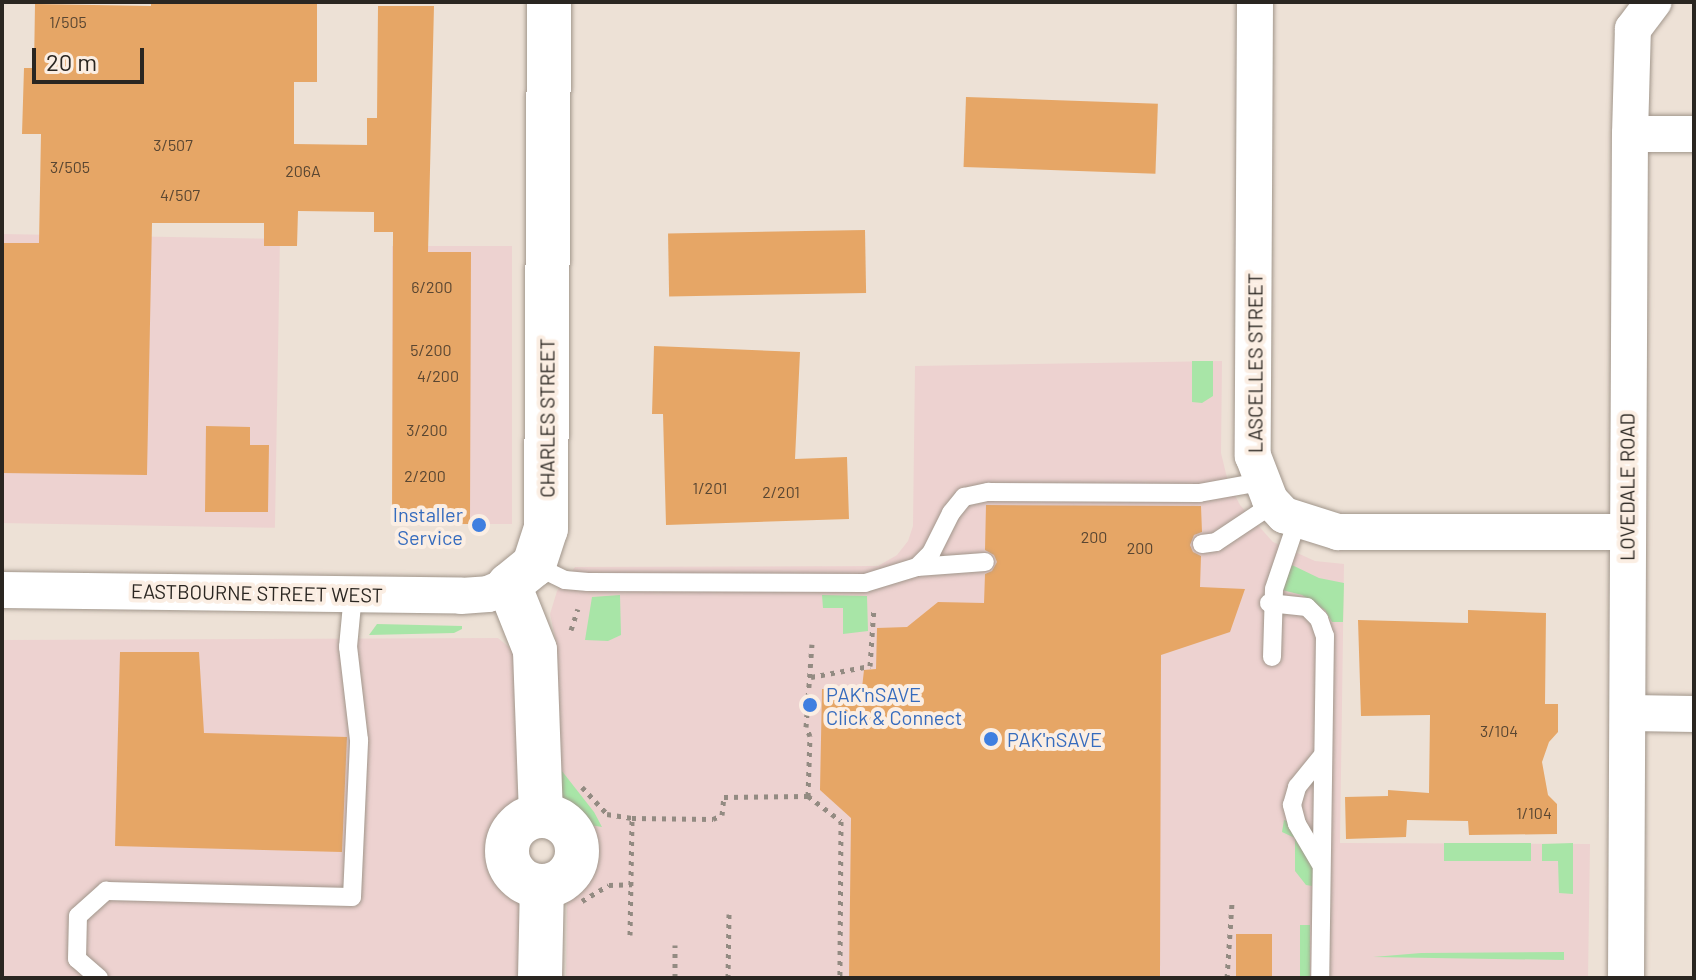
<!DOCTYPE html>
<html>
<head>
<meta charset="utf-8">
<style>
  body { margin:0 }
  #map { position:relative; width:1696px; height:980px; overflow:hidden; background:#ede1d6; font-family:Barlow,sans-serif }
  div>[style] { position:absolute }
  [style*='--x'] { left:calc(var(--x)*1px); top:calc(var(--y)*1px); width:calc(var(--w)*1px); rotate:calc(var(--a)*1deg) }
  .commercial>* { inset:0; background:#edd2d0; transform-origin:0 0 }
  .green>* { inset:0; background:#a8e5a7; transform-origin:0 0 }
  .building>* { inset:0; background:#e6a666; transform-origin:0 0 }
  .path>* { height:5px; margin-top:-2.5px; transform-origin:0; background:repeating-linear-gradient(90deg,#938b82 0 4px,transparent 0 10px) }
  .roads { filter:drop-shadow(0 0 2px #a1968b) drop-shadow(0 0 2px #a1968b) }
  .service>* { height:18px; margin:-9px; padding:0 9px; transform-origin:9px; border-radius:9px; background:#fff }
  .minor>* { height:36px; margin:-18px; padding:0 18px; transform-origin:18px; border-radius:18px; background:#fff }
  .tertiary>* { height:44px; margin:-22px; padding:0 22px; transform-origin:22px; border-radius:22px; background:#fff }
  .tertiary>.ring { margin:-22px; padding:0; box-sizing:content-box; background:none; border:44px solid #fff; border-radius:50% }
  .dots>* { width:22px; height:22px; translate:-50% -50%; box-sizing:border-box; border:4px solid #fbeee3; border-radius:50% }
  span { translate:-50% -50%; white-space:nowrap; text-align:center; line-height:1.15; -webkit-text-stroke:8px #fbeee3; paint-order:stroke }
  .number-label { font-size:16px; color:#594632 }
  .number-label span { -webkit-text-stroke-width:0 }
  .street-label { font-size:20px; color:#2a2621 }
  .shop-label { font-size:20px; color:#366cbe }
  .right { translate:-100% -50%; text-align:right }
  .left { translate:0 -50%; text-align:left }
  .frame { position:absolute; inset:0; border:4px solid #2a2621; pointer-events:none }
  .scale { position:absolute; left:32px; top:48px; width:112px; height:36px; box-sizing:border-box; border:4px solid #2a2621; border-top:0; padding-left:10px; font-size:24px; line-height:28px; white-space:nowrap; color:#2a2621; -webkit-text-stroke:6px #fbeee3; paint-order:stroke }
</style>
</head>
<body>
<div id="map">
  <div class="commercial">
    <div style="left:2px;top:234px;width:278px;height:289px;rotate:1deg"></div>
    <div style="left:392px;top:246px;width:120px;height:278px"></div>
    <div style="clip-path:polygon(1222px 361px,1221px 453px,1228px 482px,1240px 505px,1273px 542px,1315px 561px,1344px 564px,1340px 843px,1590px 844px,1588px 978px,566px 978px,567px 900px,587px 876px,584px 824px,567px 812px,559px 794px,557px 646px,550px 614px,557px 591px,575px 567px,878px 566px,897px 555px,908px 541px,913px 526px,915px 366px)"></div>
    <div style="clip-path:polygon(498px 638px,516px 653px,520px 978px,2px 978px,2px 640px)"></div>
  </div>
  <div class="green">
    <div style="clip-path:polygon(1192px 361px,1213px 361px,1213px 396px,1202px 403px,1192px 402px)"></div>
    <div style="clip-path:polygon(1292px 565px,1319px 578px,1344px 583px,1343px 622px,1332px 622px,1325px 610px,1302px 595px,1282px 590px)"></div>
    <div style="clip-path:polygon(620px 595px,621px 635px,608px 641px,585px 640px,592px 597px)"></div>
    <div style="clip-path:polygon(822px 595px,867px 596px,868px 631px,843px 634px,843px 608px,823px 608px)"></div>
    <div style="clip-path:polygon(377px 624px,462px 626px,462px 629px,454px 633px,369px 635px)"></div>
    <div style="clip-path:polygon(558px 766px,594px 812px,602px 827px,584px 824px,567px 812px,559px 794px)"></div>
    <div style="clip-path:polygon(1284px 820px,1291px 822px,1314px 868px,1312px 886px,1306px 885px,1295px 871px,1295px 838px,1282px 832px)"></div>
    <div style="left:1444px;top:843px;width:87px;height:18px"></div>
    <div style="clip-path:polygon(1573px 843px,1573px 894px,1559px 893px,1558px 861px,1542px 861px,1542px 844px)"></div>
    <div style="left:1300px;top:925px;width:10px;height:53px"></div>
    <div style="clip-path:polygon(1564px 952px,1564px 960px,1373px 957px,1421px 953px)"></div>
  </div>
  <div class="building">
    <div style="clip-path:polygon(151px 2px,317px 2px,317px 82px,294px 82px,294px 144px,367px 145px,367px 118px,377px 118px,378px 6px,434px 6px,428px 252px,471px 252px,470px 524px,392px 524px,393px 232px,374px 232px,374px 212px,298px 211px,297px 246px,264px 246px,264px 223px,152px 223px,147px 475px,2px 473px,2px 243px,39px 243px,41px 134px,22px 134px,24px 68px,34px 68px,35px 4px,151px 6px)"></div>
    <div style="left:966px;top:97px;width:192px;height:70px;rotate:2deg"></div>
    <div style="left:865px;top:230px;width:63px;height:197px;rotate:89deg"></div>
    <div style="clip-path:polygon(654px 346px,800px 352px,795px 459px,847px 457px,849px 519px,666px 525px,663px 414px,652px 414px)"></div>
    <div style="clip-path:polygon(206px 426px,250px 427px,250px 445px,269px 445px,268px 512px,205px 512px)"></div>
    <div style="clip-path:polygon(986px 505px,1201px 506px,1202px 532px,1194px 535px,1190px 545px,1193px 552px,1201px 556px,1200px 587px,1245px 589px,1230px 632px,1161px 655px,1160px 978px,849px 978px,851px 818px,820px 790px,822px 689px,862px 688px,864px 670px,876px 669px,877px 628px,907px 627px,938px 602px,984px 603px,985px 574px,992px 571px,997px 562px,994px 555px,985px 550px)"></div>
    <div style="clip-path:polygon(1468px 610px,1546px 613px,1545px 704px,1558px 704px,1558px 732px,1549px 742px,1542px 762px,1548px 795px,1557px 804px,1557px 834px,1469px 835px,1468px 821px,1407px 820px,1406px 837px,1346px 839px,1345px 797px,1388px 796px,1388px 790px,1429px 793px,1430px 715px,1361px 716px,1358px 620px,1468px 623px)"></div>
    <div style="clip-path:polygon(120px 652px,199px 652px,204px 733px,347px 737px,342px 852px,115px 846px)"></div>
    <div style="left:1236px;top:934px;width:36px;height:44px"></div>
  </div>
  <div class="path">
    <div style="--x:571;--y:630;--w:22;--a:-72"></div>
    <div style="--x:811;--y:677;--w:60;--a:-10.6"></div>
    <div style="--x:870;--y:666;--w:59;--a:-86.1"></div>
    <div style="--x:582;--y:787;--w:37;--a:47"></div>
    <div style="--x:607;--y:814;--w:25;--a:9"></div>
    <div style="--x:808;--y:796;--w:41;--a:37.1"></div>
    <div style="--x:841;--y:821;--w:157;--a:90.4"></div>
    <div style="--x:582;--y:901;--w:31;--a:-31"></div>
    <div style="--x:609;--y:885;--w:23;--a:-2"></div>
    <div style="--x:630;--y:935;--w:117;--a:-89"></div>
    <div style="--x:632;--y:818;--w:81;--a:0.7"></div>
    <div style="--x:713;--y:819;--w:10;--a:-24"></div>
    <div style="--x:722;--y:815;--w:18;--a:-84"></div>
    <div style="--x:724;--y:797;--w:84;--a:-0.7"></div>
    <div style="--x:808;--y:796;--w:60;--a:-88.1"></div>
    <div style="--x:810;--y:736;--w:10;--a:-114"></div>
    <div style="--x:806;--y:727;--w:83;--a:-85.9"></div>
    <div style="--x:675;--y:978;--w:33;--a:-90"></div>
    <div style="--x:728;--y:978;--w:64;--a:-89.1"></div>
    <div style="--x:1227;--y:978;--w:75;--a:-86.2"></div>
  </div>
  <div class="roads">
    <div class="service">
      <div style="--x:1202;--y:544;--w:14;--a:-8"></div>
      <div style="--x:1216;--y:542;--w:69;--a:-33.7"></div>
      <div style="--x:534;--y:565;--w:34;--a:26"></div>
      <div style="--x:565;--y:580;--w:23;--a:5"></div>
      <div style="--x:588;--y:582;--w:277;--a:0.2"></div>
      <div style="--x:865;--y:583;--w:54;--a:-17.1"></div>
      <div style="--x:917;--y:567;--w:20;--a:-45"></div>
      <div style="--x:931;--y:553;--w:45;--a:-63.4"></div>
      <div style="--x:951;--y:513;--w:21;--a:-51"></div>
      <div style="--x:964;--y:497;--w:25;--a:-12"></div>
      <div style="--x:988;--y:492;--w:211;--a:0.3"></div>
      <div style="--x:1199;--y:493;--w:63;--a:-10.1"></div>
      <div style="--x:917;--y:567;--w:68;--a:-4.2"></div>
      <div style="--x:1269;--y:603;--w:38;--a:6"></div>
      <div style="--x:1307;--y:607;--w:17;--a:45"></div>
      <div style="--x:1319;--y:619;--w:18;--a:71"></div>
      <div style="--x:1325;--y:636;--w:342;--a:90.8"></div>
      <div style="--x:1272;--y:657;--w:68;--a:-88.3"></div>
      <div style="--x:1274;--y:589;--w:72;--a:-71.3"></div>
      <div style="--x:1320;--y:863;--w:45;--a:-120.5"></div>
      <div style="--x:1297;--y:824;--w:20;--a:-105"></div>
      <div style="--x:1292;--y:805;--w:19;--a:-74"></div>
      <div style="--x:1297;--y:787;--w:41;--a:-50.9"></div>
      <div style="--x:99;--y:978;--w:29;--a:-139"></div>
      <div style="--x:77;--y:959;--w:43;--a:-88.7"></div>
      <div style="--x:78;--y:916;--w:38;--a:-42"></div>
      <div style="--x:106;--y:891;--w:246;--a:1.4"></div>
      <div style="--x:352;--y:897;--w:157;--a:-87.4"></div>
      <div style="--x:359;--y:740;--w:94;--a:-96.7"></div>
      <div style="--x:348;--y:647;--w:53;--a:-84.6"></div>
    </div>
    <div class="minor">
      <div style="--x:1255;--y:2;--w:454;--a:90.3"></div>
      <div style="--x:1253;--y:456;--w:47;--a:68.9"></div>
      <div style="--x:1270;--y:500;--w:21;--a:47"></div>
      <div style="--x:1284;--y:515;--w:57;--a:17.5"></div>
      <div style="--x:1338;--y:532;--w:288;--a:0"></div>
      <div style="--x:1630;--y:134;--w:64;--a:0"></div>
      <div style="--x:2;--y:590;--w:459;--a:0.7"></div>
      <div style="--x:461;--y:596;--w:27;--a:-4"></div>
      <div style="--x:488;--y:594;--w:23;--a:-23"></div>
      <div style="--x:1630;--y:713;--w:64;--a:0.9"></div>
      <div style="--x:1626;--y:978;--w:844;--a:-89.73"></div>
      <div style="--x:1630;--y:134;--w:105;--a:-88.4"></div>
      <div style="--x:1633;--y:29;--w:34;--a:-53"></div>
    </div>
    <div class="tertiary">
      <div style="--x:541;--y:815;--w:165;--a:-92.1"></div>
      <div style="--x:535;--y:650;--w:70;--a:-111.8"></div>
      <div style="--x:509;--y:585;--w:32;--a:-39"></div>
      <div style="--x:534;--y:565;--w:38;--a:-72"></div>
      <div style="--x:546;--y:529;--w:527;--a:-89.67"></div>
      <div class="ring" style="left:507px;top:816px;width:26px;height:26px"></div>
      <div style="--x:540;--y:978;--w:92;--a:-88.8"></div>
    </div>
  </div>
  <div class="dots">
    <div style="left:479px;top:525px;background:#3f7fe0"></div>
    <div style="left:810px;top:705px;background:#3f7fe0"></div>
    <div style="left:991px;top:739px;background:#3f7fe0"></div>
  </div>
  <div class="number-label">
    <span style="left:68px;top:22px">1/505</span>
    <span style="left:173px;top:145px">3/507</span>
    <span style="left:70px;top:167px">3/505</span>
    <span style="left:303px;top:171px">206A</span>
    <span style="left:180px;top:195px">4/507</span>
    <span style="left:432px;top:287px">6/200</span>
    <span style="left:431px;top:350px">5/200</span>
    <span style="left:438px;top:376px">4/200</span>
    <span style="left:427px;top:430px">3/200</span>
    <span style="left:425px;top:476px">2/200</span>
    <span style="left:710px;top:488px">1/201</span>
    <span style="left:781px;top:492px">2/201</span>
    <span style="left:1094px;top:537px">200</span>
    <span style="left:1140px;top:548px">200</span>
    <span style="left:1499px;top:731px">3/104</span>
    <span style="left:1534px;top:813px">1/104</span>
  </div>
  <div class="street-label">
    <span style="left:1255px;top:363px;rotate:-90deg">LASCELLES STREET</span>
    <span style="left:547px;top:418px;rotate:-90deg">CHARLES STREET</span>
    <span style="left:1627px;top:487px;rotate:-90deg">LOVEDALE ROAD</span>
    <span style="left:257px;top:593px;rotate:1deg">EASTBOURNE STREET WEST</span>
  </div>
  <div class="shop-label">
    <span class="right" style="left:463px;top:526px">Installer<br>Service</span>
    <span class="left" style="left:826px;top:706px">PAK'nSAVE<br>Click &amp; Connect</span>
    <span class="left" style="left:1007px;top:739px">PAK'nSAVE</span>
  </div>
  <div class="frame"></div>
  <div class="scale">20 m</div>
</div>
</body>
</html>
